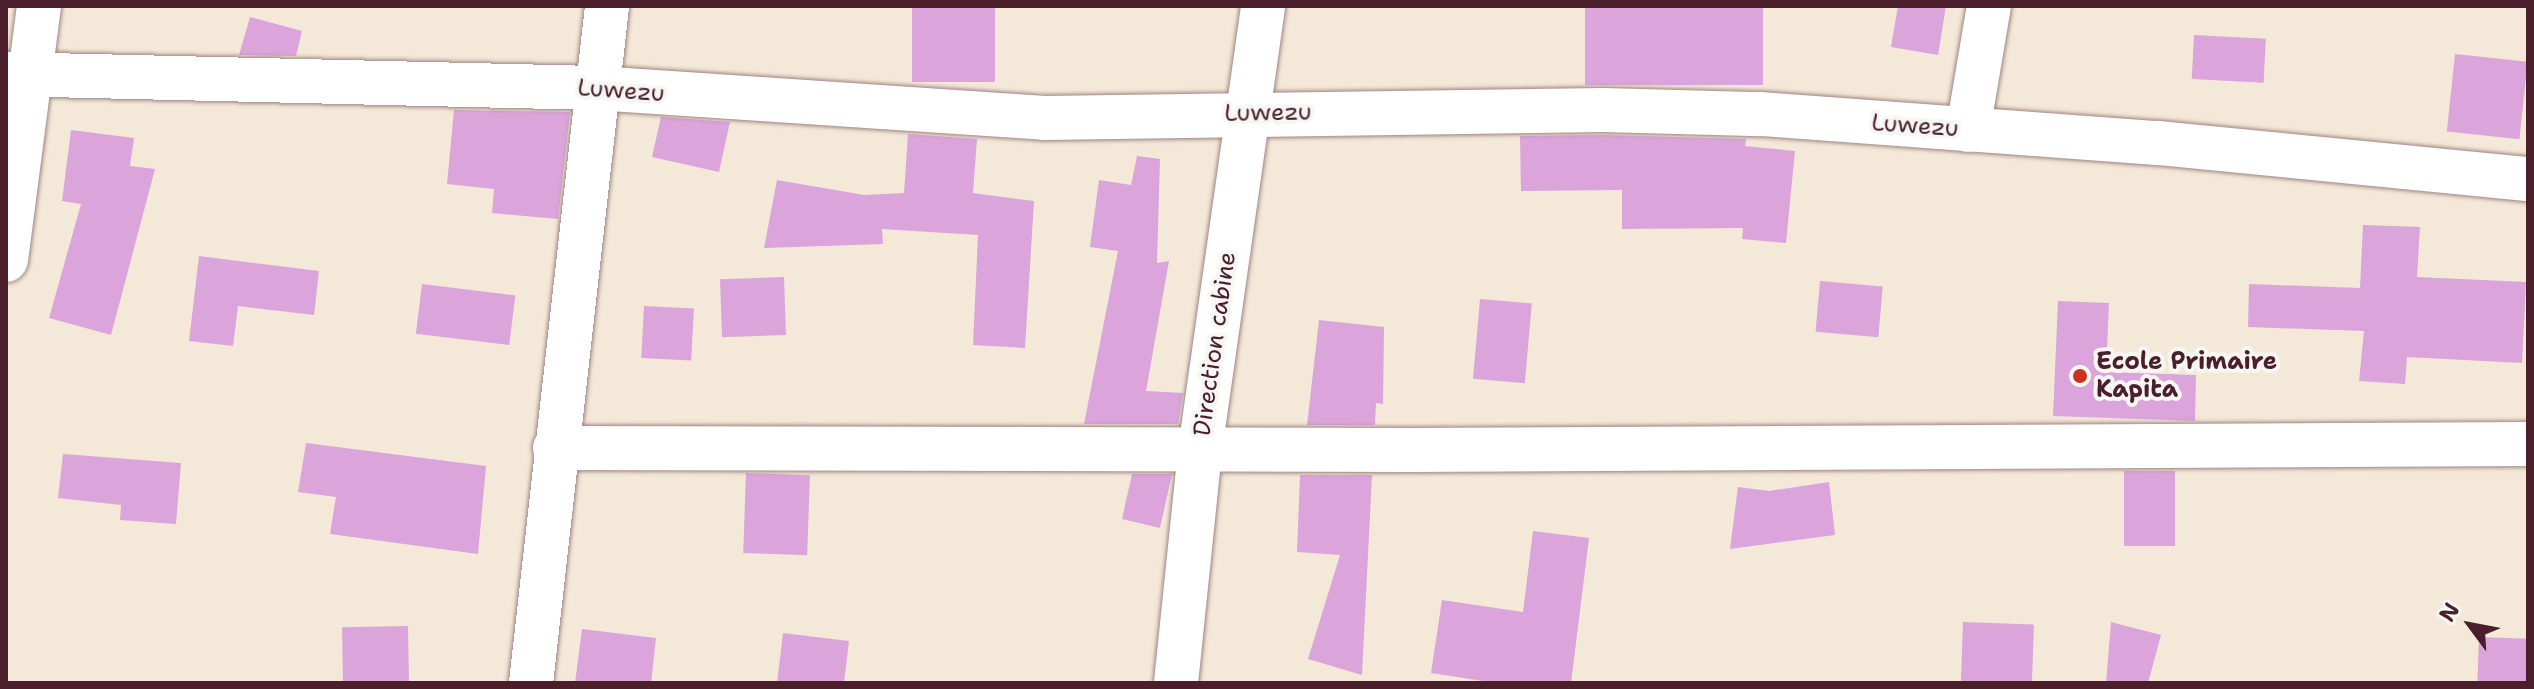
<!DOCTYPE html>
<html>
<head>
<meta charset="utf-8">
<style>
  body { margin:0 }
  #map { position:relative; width:2534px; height:689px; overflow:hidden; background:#f4e9d9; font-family:"Shantell Sans",sans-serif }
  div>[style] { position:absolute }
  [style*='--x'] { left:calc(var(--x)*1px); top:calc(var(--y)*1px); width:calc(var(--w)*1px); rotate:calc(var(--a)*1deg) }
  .building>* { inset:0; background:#dba4da; transform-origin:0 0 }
  .roads { filter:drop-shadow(0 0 2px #9f8482) drop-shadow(0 0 2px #9f8482) }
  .street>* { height:44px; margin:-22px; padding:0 22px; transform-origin:22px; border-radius:22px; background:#fff }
  .dots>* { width:22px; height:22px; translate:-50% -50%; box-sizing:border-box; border:4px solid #f6f6f2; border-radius:50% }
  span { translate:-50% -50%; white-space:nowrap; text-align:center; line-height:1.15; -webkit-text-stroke:8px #f6f6f2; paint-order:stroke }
  .street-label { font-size:24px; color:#4a1f2b }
  .poi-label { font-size:24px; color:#4a1f2b; font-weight:700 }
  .left { translate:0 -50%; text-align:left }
  .frame { position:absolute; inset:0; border:8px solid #4a1f2b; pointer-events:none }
  .north { position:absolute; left:2430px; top:585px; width:80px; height:80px; -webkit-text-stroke:6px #f6f6f2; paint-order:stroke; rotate:302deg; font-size:22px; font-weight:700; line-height:32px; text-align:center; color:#4a1f2b }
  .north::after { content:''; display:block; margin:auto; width:28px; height:36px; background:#4a1f2b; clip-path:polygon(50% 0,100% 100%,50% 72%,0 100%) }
</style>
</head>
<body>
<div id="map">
  <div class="building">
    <div style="left:912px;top:6px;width:83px;height:76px"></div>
    <div style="left:1585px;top:6px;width:178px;height:79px"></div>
    <div style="clip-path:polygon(1898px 6px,1946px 6px,1938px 55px,1891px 47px)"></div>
    <div style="clip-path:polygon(250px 17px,302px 31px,296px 56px,239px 55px)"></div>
    <div style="left:2194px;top:35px;width:72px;height:44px;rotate:3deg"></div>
    <div style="left:2455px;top:54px;width:73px;height:78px;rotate:6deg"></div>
    <div style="clip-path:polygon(454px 110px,570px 112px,558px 219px,492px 213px,494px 189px,447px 184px)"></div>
    <div style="clip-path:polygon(661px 117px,730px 122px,719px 172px,652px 157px)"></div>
    <div style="clip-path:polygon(71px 130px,134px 138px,130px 166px,155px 169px,111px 335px,49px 318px,81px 204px,62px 201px)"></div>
    <div style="clip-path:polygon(908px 134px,977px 139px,973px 193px,1034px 201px,1025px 348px,973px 345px,978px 235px,882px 229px,883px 244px,764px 248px,777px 180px,864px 195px,904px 193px)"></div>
    <div style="clip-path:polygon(1603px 135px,1746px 139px,1745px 146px,1795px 151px,1786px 243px,1742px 239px,1743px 228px,1622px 229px,1622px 190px,1521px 191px,1520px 136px)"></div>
    <div style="clip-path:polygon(1137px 156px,1160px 159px,1157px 263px,1169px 261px,1146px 391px,1183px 393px,1178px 424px,1084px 424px,1118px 251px,1090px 247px,1099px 180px,1131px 185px)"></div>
    <div style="clip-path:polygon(2363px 225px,2420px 227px,2417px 277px,2526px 282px,2522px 363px,2407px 357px,2405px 384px,2359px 381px,2364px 331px,2248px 327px,2249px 284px,2360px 288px)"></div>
    <div style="clip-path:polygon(199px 256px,319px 271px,314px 315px,238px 306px,233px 346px,189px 341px)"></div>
    <div style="left:784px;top:277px;width:58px;height:64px;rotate:88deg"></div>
    <div style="left:1820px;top:281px;width:63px;height:51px;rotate:5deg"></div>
    <div style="left:422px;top:284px;width:94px;height:50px;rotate:7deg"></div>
    <div style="left:1480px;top:299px;width:52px;height:80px;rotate:5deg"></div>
    <div style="clip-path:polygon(2058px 301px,2109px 303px,2106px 372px,2196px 375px,2195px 421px,2053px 416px)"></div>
    <div style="left:644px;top:306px;width:50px;height:52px;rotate:3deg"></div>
    <div style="clip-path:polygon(1319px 320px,1384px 327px,1383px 404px,1376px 403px,1375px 425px,1307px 425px)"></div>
    <div style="clip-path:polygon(306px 443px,486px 466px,478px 554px,330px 534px,336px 497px,298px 492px)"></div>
    <div style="clip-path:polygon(63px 454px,181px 463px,176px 524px,120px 520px,121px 505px,58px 498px)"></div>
    <div style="left:2124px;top:471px;width:51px;height:75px"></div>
    <div style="left:746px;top:473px;width:64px;height:80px;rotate:2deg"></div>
    <div style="clip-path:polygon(1132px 474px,1172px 474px,1160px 528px,1122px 519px)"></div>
    <div style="clip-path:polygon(1300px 475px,1372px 475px,1362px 675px,1308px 659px,1340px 555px,1297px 552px)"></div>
    <div style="clip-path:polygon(1829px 482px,1835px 535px,1730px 549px,1738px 487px,1769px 491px)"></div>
    <div style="clip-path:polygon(1533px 531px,1589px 538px,1571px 683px,1496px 683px,1431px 673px,1442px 600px,1523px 612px)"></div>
    <div style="left:1963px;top:622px;width:71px;height:61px;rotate:2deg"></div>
    <div style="clip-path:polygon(2111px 622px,2161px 635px,2148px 683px,2106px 683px)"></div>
    <div style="left:408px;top:626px;width:57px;height:66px;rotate:89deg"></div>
    <div style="clip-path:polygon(582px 629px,656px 638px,651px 683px,575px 683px)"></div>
    <div style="clip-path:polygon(783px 633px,849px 641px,844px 683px,777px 683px)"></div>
    <div style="left:2479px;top:637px;width:49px;height:46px;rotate:2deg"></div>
  </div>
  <div class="roads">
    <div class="street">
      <div style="--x:6;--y:74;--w:589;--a:1.36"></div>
      <div style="--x:595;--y:88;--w:451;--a:3.8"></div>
      <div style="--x:1045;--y:118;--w:558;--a:-0.82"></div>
      <div style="--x:1603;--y:110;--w:158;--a:1.5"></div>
      <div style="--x:1761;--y:114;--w:399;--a:4.2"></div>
      <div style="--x:2159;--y:143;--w:371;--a:5.6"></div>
      <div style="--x:1968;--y:130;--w:126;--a:-80.4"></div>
      <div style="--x:6;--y:260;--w:256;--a:-82.6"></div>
      <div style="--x:555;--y:448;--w:855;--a:0.13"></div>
      <div style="--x:1410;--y:450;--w:1118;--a:-0.31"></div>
      <div style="--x:531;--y:683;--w:681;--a:-83.59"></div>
      <div style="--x:1176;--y:683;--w:234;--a:-84.1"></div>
      <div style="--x:1200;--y:450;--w:448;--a:-81.9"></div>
    </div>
  </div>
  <div class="dots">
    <div style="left:2080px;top:376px;background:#c8321e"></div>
  </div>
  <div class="street-label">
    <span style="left:621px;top:91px;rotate:4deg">Luwezu</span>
    <span style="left:1268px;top:113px;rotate:-1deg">Luwezu</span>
    <span style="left:1915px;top:126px;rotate:4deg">Luwezu</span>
    <span style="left:1215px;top:344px;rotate:-82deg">Direction cabine</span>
  </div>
  <div class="poi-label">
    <span class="left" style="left:2096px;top:376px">Ecole Primaire<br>Kapita</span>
  </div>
  <div class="frame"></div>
  <div class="north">N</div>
</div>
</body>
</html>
